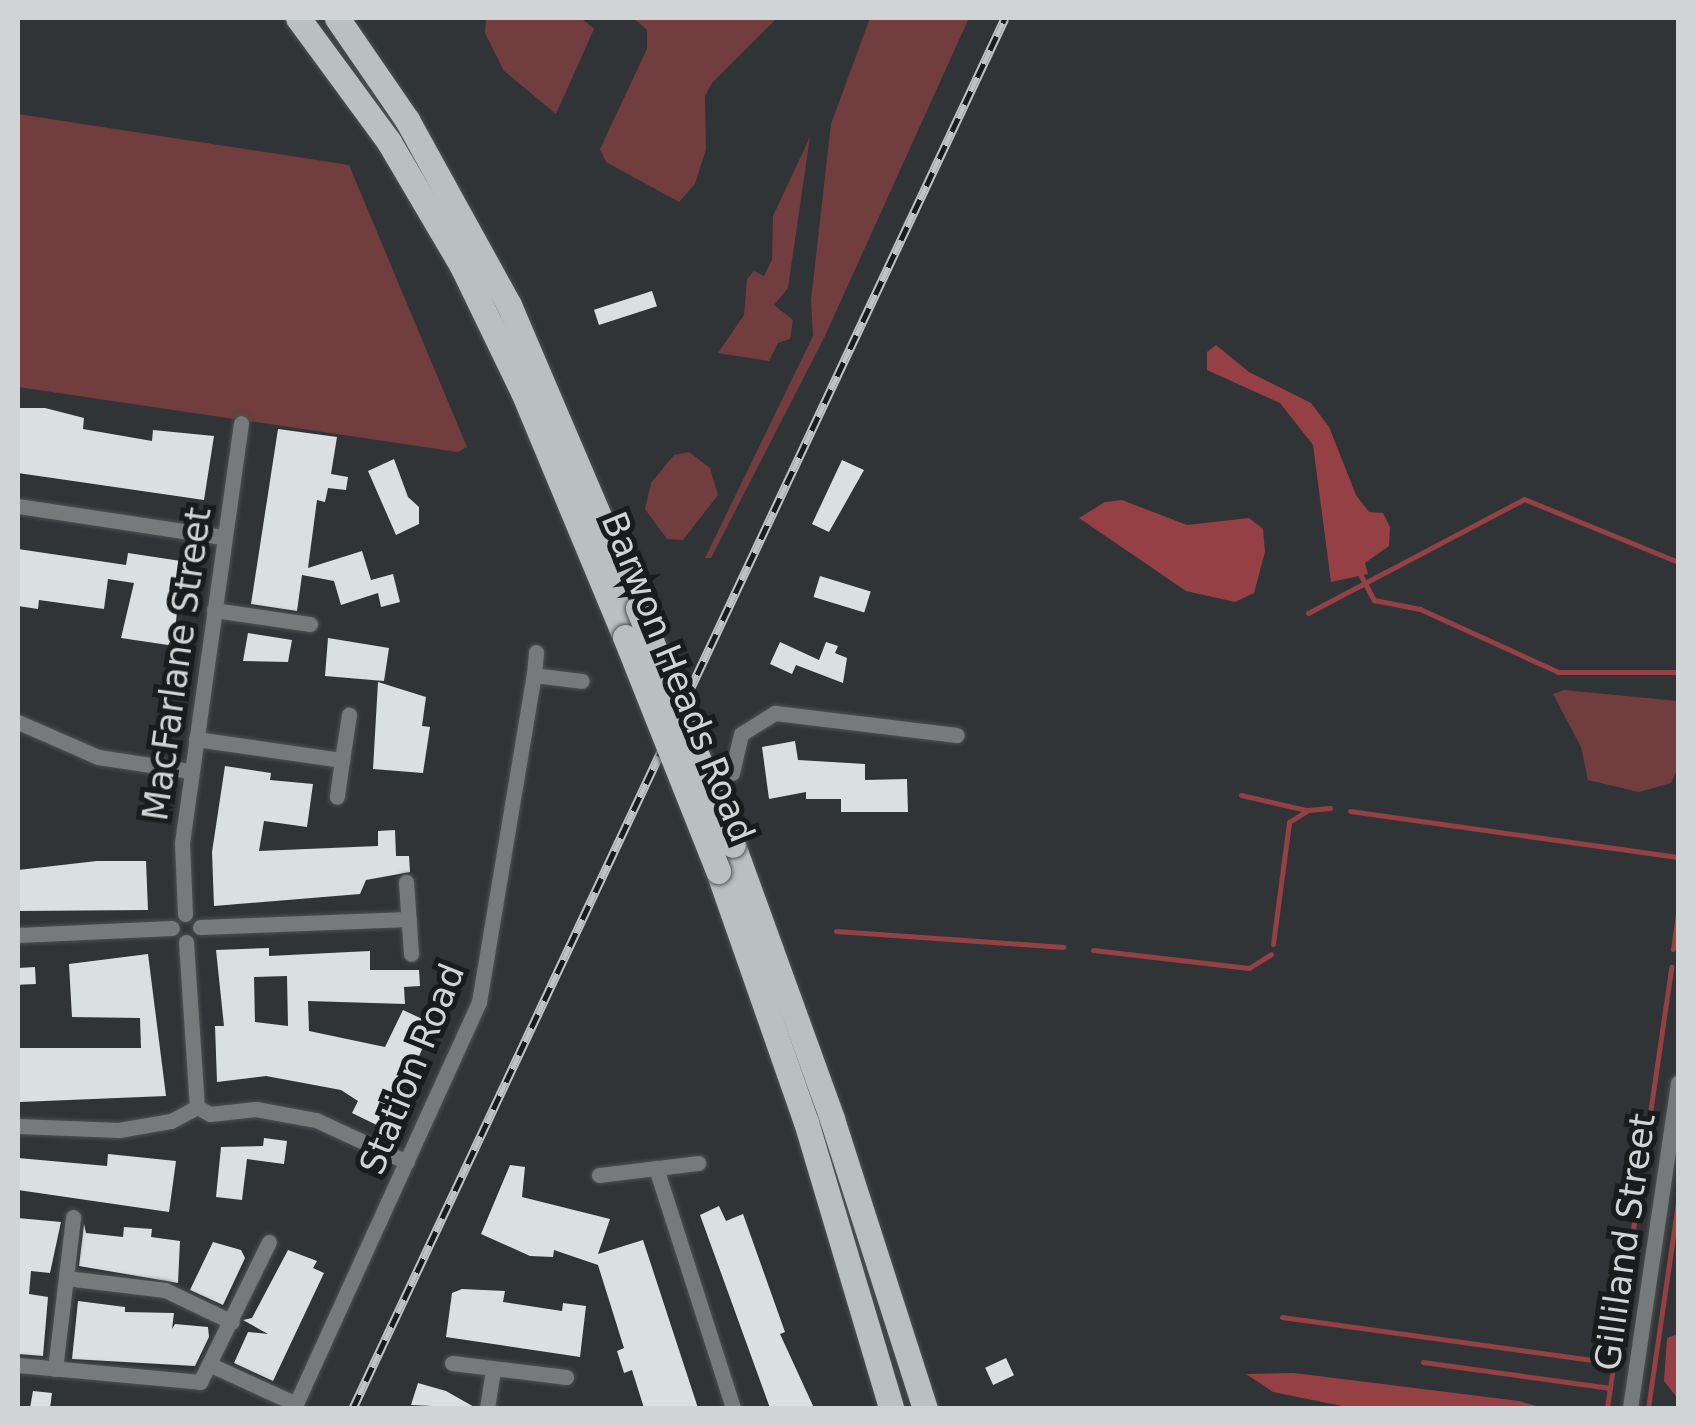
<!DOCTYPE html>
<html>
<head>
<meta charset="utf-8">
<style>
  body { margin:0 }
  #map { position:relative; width:1696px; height:1426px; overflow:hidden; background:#303436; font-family:"DejaVu Sans",sans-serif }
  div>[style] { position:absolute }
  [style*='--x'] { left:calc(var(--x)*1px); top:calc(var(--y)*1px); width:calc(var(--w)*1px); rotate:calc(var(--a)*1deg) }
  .green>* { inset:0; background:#713d3f }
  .water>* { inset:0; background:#954045 }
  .stream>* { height:5px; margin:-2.5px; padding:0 2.5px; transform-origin:2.5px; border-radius:2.5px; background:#954045 }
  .building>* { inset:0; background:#dae0e2; transform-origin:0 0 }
  .roads { filter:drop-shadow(0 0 2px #4d5153) drop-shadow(0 0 2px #4d5153) }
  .minor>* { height:15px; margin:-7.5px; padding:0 7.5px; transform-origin:7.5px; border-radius:7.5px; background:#777a7b }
  .primary>* { height:25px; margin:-12.5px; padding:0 12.5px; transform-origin:12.5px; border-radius:12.5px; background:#babfc1 }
  .rail>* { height:9px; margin-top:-4.5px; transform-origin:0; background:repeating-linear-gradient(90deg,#191c1c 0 15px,#bfc2c3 0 30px); box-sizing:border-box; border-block:2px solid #bfc2c3 }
  .bridges { filter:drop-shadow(0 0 2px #4d5153) drop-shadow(0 0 2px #4d5153) }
  .primary-bridge>* { height:25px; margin:-12.5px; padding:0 12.5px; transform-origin:12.5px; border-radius:12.5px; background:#babfc1 }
  span { translate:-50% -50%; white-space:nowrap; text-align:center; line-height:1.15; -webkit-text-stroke:10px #191c1c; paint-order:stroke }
  .street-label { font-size:35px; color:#d1d4d5 }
  .frame { position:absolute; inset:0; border:20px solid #d1d4d5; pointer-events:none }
</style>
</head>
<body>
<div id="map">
  <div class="green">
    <div style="clip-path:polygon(486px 18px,581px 18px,594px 29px,556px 114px,504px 71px,485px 33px)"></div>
    <div style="clip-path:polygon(633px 18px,777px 18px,712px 83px,705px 96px,706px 149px,695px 184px,679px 202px,606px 162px,600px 149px,647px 49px,647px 30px)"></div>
    <div style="clip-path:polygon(870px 18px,969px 18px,824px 338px,711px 558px,705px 558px,813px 336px,811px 300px,831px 124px)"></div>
    <div style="clip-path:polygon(18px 114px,349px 165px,467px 447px,458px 452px,18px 387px)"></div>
    <div style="clip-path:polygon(810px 137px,788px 288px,774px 305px,793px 320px,790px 339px,778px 343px,769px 361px,718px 353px,744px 315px,747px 279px,754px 271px,764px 276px,772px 260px,773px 216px)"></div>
    <div style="clip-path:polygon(689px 452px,710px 468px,718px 495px,683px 540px,667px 539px,645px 509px,651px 483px,674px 455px)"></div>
    <div style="clip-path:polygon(1564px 690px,1678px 701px,1678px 768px,1671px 783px,1639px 792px,1588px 780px,1581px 747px,1553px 694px)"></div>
  </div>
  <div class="water">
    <div style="clip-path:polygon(1216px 345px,1249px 372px,1311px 403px,1329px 427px,1356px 495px,1369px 512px,1383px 513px,1390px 527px,1389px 546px,1365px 563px,1368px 574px,1331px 582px,1313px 445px,1280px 403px,1207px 370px,1207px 352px)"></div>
    <div style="clip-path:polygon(1122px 500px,1187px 525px,1249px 518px,1263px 529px,1265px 552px,1254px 593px,1235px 602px,1186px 591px,1079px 518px,1105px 502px)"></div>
    <div style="clip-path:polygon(1678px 1334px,1678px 1399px,1664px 1381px,1667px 1338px)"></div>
    <div style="clip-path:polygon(1294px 1373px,1519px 1401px,1544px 1408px,1342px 1406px,1273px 1392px,1246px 1374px)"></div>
  </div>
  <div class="stream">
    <div style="--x:1360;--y:574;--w:30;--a:62"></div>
    <div style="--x:1374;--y:600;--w:47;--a:11.1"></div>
    <div style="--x:1420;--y:609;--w:152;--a:24.5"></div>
    <div style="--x:1558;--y:672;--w:120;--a:0"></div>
    <div style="--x:1308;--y:613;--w:244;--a:-27.8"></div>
    <div style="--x:1524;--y:499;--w:166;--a:22.2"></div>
    <div style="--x:1241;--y:795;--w:67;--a:13"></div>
    <div style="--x:1350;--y:811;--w:331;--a:8"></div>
    <div style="--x:836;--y:931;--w:228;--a:4"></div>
    <div style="--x:1273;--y:944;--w:123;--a:-82.5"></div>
    <div style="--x:1289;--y:822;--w:22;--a:-32"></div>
    <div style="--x:1308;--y:810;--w:22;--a:-5"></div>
    <div style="--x:1673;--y:949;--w:35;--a:-82"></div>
    <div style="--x:1093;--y:950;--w:157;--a:6.6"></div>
    <div style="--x:1249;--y:968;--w:26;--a:-32"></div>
    <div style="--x:1282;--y:1317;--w:335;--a:7.9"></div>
    <div style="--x:1423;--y:1362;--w:189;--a:7.9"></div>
    <div style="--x:1607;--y:1408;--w:446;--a:-81.7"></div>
    <div style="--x:1648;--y:1408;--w:207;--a:-81.7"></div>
  </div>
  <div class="building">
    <div style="left:652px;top:291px;width:16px;height:61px;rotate:72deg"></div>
    <div style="clip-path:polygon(18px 408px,45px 408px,84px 418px,83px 429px,152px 441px,153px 430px,214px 436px,204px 500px,18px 473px)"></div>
    <div style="clip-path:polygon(278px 429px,337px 437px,331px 474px,348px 477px,346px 490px,328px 488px,325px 502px,317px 500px,308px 568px,362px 551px,371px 580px,393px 574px,400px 602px,381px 607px,378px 593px,341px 605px,334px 581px,302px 575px,297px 611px,251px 604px)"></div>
    <div style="clip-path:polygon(394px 459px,408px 497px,419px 507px,419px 524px,396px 535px,368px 471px)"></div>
    <div style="clip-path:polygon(842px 460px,864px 470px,829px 532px,812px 524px)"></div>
    <div style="clip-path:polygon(18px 549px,126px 565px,128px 553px,181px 561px,175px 634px,168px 645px,121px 638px,134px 583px,108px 579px,104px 609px,39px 600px,38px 609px,18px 606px)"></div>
    <div style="left:820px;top:576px;width:53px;height:22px;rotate:17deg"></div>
    <div style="clip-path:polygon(248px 633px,292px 640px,288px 662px,243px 661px)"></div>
    <div style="clip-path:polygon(328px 638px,389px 648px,384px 681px,325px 676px)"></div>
    <div style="clip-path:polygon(780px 642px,819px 660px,826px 642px,838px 646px,835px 653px,847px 658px,843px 683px,796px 665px,792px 674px,770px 664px)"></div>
    <div style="clip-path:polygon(378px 682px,426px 697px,422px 726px,430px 727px,423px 773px,373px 769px)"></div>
    <div style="clip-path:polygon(795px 741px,798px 760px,865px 764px,865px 780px,907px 779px,908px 812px,841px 812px,841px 799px,806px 799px,806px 792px,769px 799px,762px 747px)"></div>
    <div style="clip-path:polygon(225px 766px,271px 773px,270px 780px,313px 784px,307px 827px,264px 821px,259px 851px,378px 846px,378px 831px,395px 830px,396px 856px,409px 856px,410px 872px,366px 880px,360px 894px,214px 906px,212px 852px)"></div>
    <div style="clip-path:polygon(97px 861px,146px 861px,148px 910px,18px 911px,18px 870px)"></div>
    <div style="clip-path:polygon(evenodd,269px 948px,269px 956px,370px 951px,370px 970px,419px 970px,420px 986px,404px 987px,405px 1004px,308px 1001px,309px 1031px,385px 1047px,403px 1010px,433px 1024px,387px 1130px,352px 1113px,358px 1101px,341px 1090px,266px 1076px,217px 1082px,215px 1026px,224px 1026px,216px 950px,269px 948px,287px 976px,288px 1026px,255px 1022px,254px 977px,287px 976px)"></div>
    <div style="clip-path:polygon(148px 954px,166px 1096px,20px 1102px,18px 1048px,141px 1048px,140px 1018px,72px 1017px,69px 964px)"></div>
    <div style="left:35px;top:967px;width:17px;height:17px;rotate:87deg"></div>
    <div style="clip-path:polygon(264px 1138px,287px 1141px,284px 1164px,247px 1159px,242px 1200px,216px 1197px,221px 1147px,263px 1146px)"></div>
    <div style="clip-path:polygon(108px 1154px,176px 1161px,169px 1212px,18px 1190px,18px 1158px,107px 1166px)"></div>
    <div style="clip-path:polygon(510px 1165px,525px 1167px,522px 1197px,610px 1219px,598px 1254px,643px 1240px,698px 1408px,644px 1408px,632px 1370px,624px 1373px,617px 1351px,624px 1348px,598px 1265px,554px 1250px,553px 1257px,530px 1256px,481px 1234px)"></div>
    <div style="clip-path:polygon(719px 1206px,726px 1221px,743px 1214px,785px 1332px,780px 1334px,814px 1408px,770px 1408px,700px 1215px)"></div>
    <div style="clip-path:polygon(18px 1218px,61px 1222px,50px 1273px,31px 1271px,29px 1294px,48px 1297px,43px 1356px,18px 1354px)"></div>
    <div style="clip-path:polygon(84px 1224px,86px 1233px,123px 1237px,124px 1227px,152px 1229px,151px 1237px,180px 1241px,178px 1283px,79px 1266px)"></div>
    <div style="clip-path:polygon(213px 1242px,241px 1250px,245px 1258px,223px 1305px,190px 1290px)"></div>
    <div style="clip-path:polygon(288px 1250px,317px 1261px,313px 1268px,324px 1273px,273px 1381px,234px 1363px,248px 1332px,268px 1334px,243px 1320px,252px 1318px)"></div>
    <div style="clip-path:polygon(462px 1289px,505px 1291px,503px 1302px,562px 1311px,563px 1303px,586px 1306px,580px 1357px,446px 1337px,452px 1293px)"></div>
    <div style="clip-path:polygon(78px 1301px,125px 1307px,125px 1312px,174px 1313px,172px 1329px,175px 1324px,208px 1327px,209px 1337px,195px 1366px,72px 1359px)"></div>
    <div style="left:1006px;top:1358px;width:19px;height:23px;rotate:65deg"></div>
    <div style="clip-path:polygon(418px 1383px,446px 1391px,476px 1408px,411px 1405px)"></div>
    <div style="clip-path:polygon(33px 1391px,52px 1393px,50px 1408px,30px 1408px)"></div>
  </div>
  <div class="roads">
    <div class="minor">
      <div style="--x:18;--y:506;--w:208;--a:8.6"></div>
      <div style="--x:214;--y:610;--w:97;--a:8.3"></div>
      <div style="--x:534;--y:675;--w:23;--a:-85"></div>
      <div style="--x:18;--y:722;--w:87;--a:23.6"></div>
      <div style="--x:98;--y:757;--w:94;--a:8.6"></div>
      <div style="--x:196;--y:739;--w:148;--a:8.2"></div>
      <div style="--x:342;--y:760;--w:37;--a:98"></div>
      <div style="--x:342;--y:760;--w:46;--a:-81.2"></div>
      <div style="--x:732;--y:773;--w:40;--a:-77"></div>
      <div style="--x:741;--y:734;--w:40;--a:-32"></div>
      <div style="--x:775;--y:713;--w:183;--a:6.9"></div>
      <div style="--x:406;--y:882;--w:72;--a:86"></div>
      <div style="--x:185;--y:914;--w:71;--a:-92.4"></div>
      <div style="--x:182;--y:843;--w:424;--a:-82"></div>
      <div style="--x:200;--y:927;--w:209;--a:-2.2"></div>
      <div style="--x:18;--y:935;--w:154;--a:-2.6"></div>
      <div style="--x:186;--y:942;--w:165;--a:86.2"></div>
      <div style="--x:197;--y:1107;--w:15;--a:28"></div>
      <div style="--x:210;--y:1114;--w:46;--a:-6.2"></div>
      <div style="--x:256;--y:1109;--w:61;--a:10.4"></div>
      <div style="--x:316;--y:1120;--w:100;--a:24.8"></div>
      <div style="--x:18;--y:1126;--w:101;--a:2.3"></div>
      <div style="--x:119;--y:1130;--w:53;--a:-9.8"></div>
      <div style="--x:171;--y:1121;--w:30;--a:-28"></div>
      <div style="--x:656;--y:1168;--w:252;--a:72.2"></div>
      <div style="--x:599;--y:1175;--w:100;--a:-6.9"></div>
      <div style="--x:66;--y:1278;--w:100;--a:6.9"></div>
      <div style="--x:165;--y:1290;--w:74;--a:25.5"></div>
      <div style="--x:452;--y:1363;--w:115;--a:7"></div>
      <div style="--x:18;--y:1365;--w:183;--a:5.3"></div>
      <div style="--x:200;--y:1382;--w:156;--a:-63.8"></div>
      <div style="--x:213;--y:1366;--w:91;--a:24.6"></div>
      <div style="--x:55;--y:1369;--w:153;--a:-83.2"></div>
      <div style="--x:294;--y:1408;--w:446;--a:-65.5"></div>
      <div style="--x:479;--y:1002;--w:332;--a:-80.5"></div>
      <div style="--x:534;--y:675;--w:48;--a:7.1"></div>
      <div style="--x:487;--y:1408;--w:39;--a:-81"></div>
      <div style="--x:1630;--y:1408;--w:329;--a:-81.6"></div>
    </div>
    <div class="primary">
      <div style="--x:298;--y:18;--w:154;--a:53.7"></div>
      <div style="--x:389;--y:142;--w:144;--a:59.5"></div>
      <div style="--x:462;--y:266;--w:140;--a:64.2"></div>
      <div style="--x:523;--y:392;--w:265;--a:67.4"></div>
      <div style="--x:337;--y:18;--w:124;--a:55.5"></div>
      <div style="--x:407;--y:120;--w:211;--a:61.1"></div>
      <div style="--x:509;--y:305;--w:329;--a:66.9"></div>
      <div style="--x:733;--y:845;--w:291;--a:70.1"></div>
      <div style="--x:832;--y:1119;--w:304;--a:72.2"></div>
      <div style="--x:718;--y:871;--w:266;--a:70.7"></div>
      <div style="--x:806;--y:1122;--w:298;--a:73.4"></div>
    </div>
  </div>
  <div class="rail">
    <div style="--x:353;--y:1408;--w:1535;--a:-64.87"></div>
  </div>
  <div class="bridges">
    <div class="primary-bridge">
      <div style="--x:638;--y:608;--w:255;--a:68.2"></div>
      <div style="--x:625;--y:637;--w:252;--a:68.3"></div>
    </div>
  </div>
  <div class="street-label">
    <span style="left:177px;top:664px;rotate:-82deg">MacFarlane Street</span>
    <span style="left:678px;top:677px;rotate:68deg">Barwon Heads Road</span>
    <span style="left:412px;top:1069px;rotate:-68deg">Station Road</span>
    <span style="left:1625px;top:1242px;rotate:-82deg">Gilliland Street</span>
  </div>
  <div class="frame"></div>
</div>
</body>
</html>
